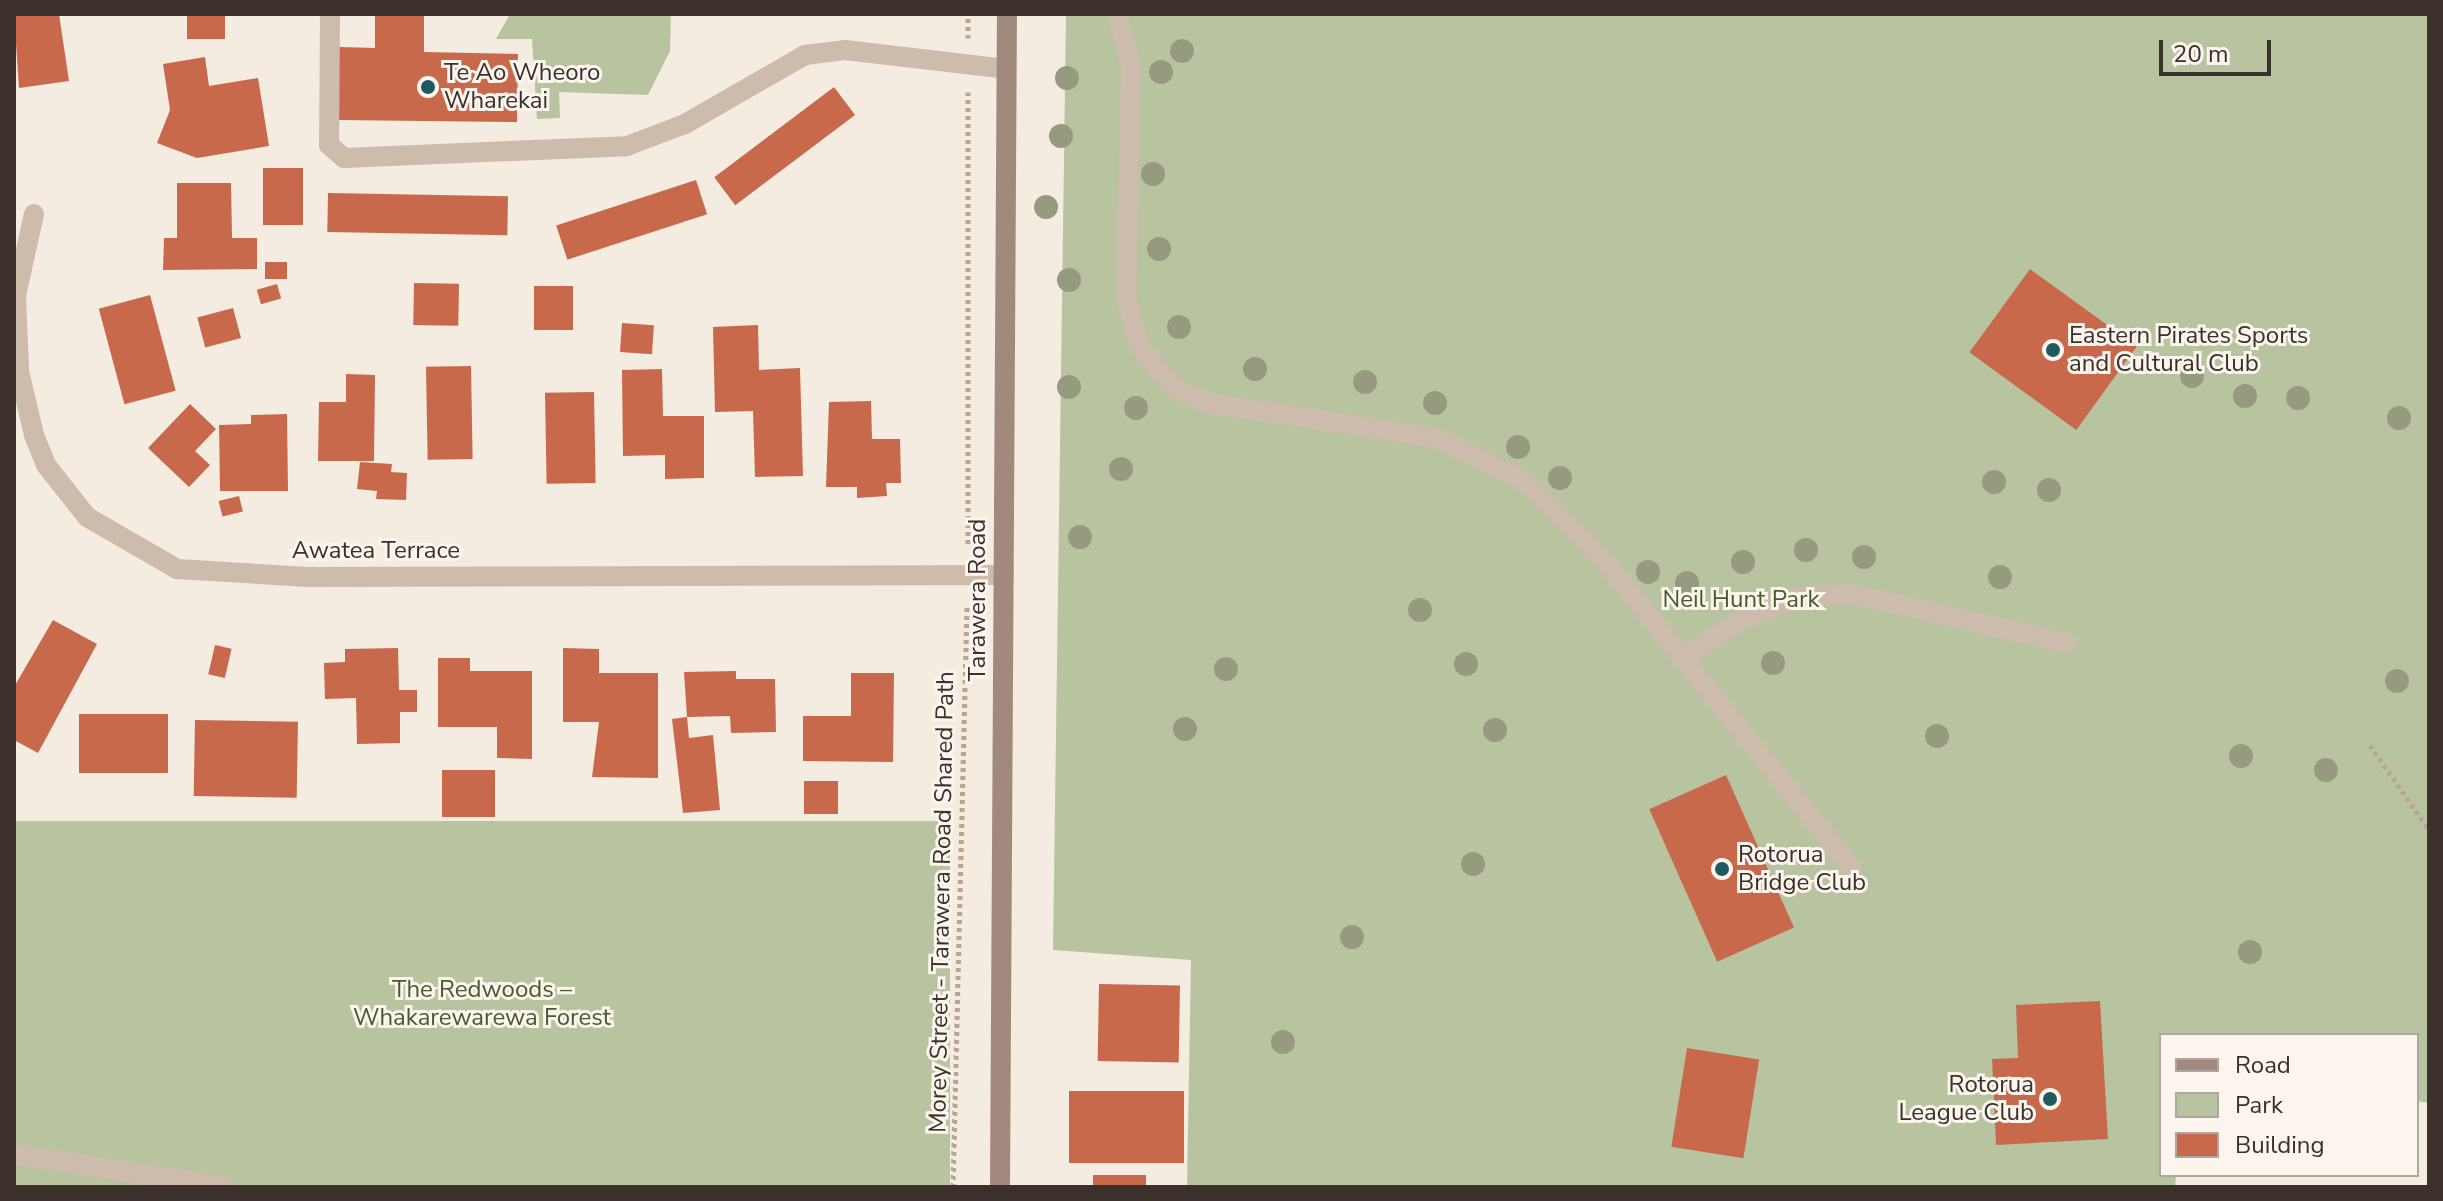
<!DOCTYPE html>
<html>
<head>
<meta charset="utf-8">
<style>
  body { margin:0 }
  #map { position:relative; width:2443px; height:1201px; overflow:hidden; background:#f4ebe1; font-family:"Nunito Sans",sans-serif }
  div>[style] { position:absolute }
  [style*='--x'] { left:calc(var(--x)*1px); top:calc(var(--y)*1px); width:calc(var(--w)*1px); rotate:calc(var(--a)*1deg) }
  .green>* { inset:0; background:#b8c4a0; transform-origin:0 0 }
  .building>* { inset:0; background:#c8694b; transform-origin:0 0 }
  .path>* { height:5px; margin-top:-2.5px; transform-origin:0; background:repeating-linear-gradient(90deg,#b9a596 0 4px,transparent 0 8px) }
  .service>* { height:20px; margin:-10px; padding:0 10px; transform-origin:10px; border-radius:10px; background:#cdbbac }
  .minor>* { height:20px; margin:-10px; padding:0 10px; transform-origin:10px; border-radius:10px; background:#cdbbac }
  .secondary>* { height:20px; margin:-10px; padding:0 10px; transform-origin:10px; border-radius:10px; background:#a18a7d }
  .trees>* { width:24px; height:24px; margin:-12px; border-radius:50%; background:#969b7f }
  .dots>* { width:22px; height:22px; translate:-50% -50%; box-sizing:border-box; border:4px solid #fbf5ee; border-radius:50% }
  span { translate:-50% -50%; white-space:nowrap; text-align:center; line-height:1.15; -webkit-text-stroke:6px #fbf5ee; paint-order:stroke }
  .poi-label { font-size:24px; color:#3b302b }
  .left { translate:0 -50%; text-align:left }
  .right { translate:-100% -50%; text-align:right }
  .street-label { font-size:24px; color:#3b302b }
  .park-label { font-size:24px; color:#4a5a2e }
  .frame { position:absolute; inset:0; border:16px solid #3b302b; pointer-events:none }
  .legend { position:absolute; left:2159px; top:1033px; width:260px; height:144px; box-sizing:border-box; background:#fbf5ee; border:2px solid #aea6a0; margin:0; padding:10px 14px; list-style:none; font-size:24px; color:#3b302b }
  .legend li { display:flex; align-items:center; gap:16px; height:40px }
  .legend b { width:40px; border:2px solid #aea6a0 }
  .scale { position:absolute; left:2159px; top:40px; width:112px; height:36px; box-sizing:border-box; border:4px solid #3b302b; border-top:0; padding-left:10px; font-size:24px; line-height:28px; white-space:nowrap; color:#3b302b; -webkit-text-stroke:6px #fbf5ee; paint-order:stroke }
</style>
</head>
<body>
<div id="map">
  <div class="green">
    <div style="clip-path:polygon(510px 14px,671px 14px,670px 51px,648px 95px,559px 92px,560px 118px,537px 119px,532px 39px,496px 39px)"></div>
    <div style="clip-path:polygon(1066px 14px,2429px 14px,2429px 1103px,2417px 1101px,2417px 1035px,2161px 1035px,2161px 1175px,2176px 1175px,2175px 1187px,1187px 1187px,1191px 960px,1053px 950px)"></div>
    <div style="left:14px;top:821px;width:936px;height:366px"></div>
  </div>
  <div class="building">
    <div style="clip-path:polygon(14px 14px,59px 14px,69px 81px,19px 88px)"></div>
    <div style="left:187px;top:14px;width:38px;height:25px"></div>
    <div style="clip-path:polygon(375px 14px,424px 14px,424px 52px,518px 54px,517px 122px,338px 120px,339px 47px,375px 48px)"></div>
    <div style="clip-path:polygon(205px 57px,209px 86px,258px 78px,269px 146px,197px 158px,157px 143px,170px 110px,163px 64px)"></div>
    <div style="left:834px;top:87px;width:35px;height:150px;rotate:53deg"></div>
    <div style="left:303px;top:168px;width:57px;height:40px;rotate:90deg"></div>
    <div style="left:696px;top:180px;width:36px;height:147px;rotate:72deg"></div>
    <div style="clip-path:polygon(177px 183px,231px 183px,232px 238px,257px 238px,257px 269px,163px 270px,164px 238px,177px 238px)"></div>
    <div style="left:328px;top:193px;width:180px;height:39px;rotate:1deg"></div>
    <div style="left:265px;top:262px;width:22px;height:17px"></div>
    <div style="left:2030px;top:269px;width:132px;height:103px;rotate:36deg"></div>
    <div style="left:414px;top:283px;width:45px;height:42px;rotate:1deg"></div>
    <div style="left:277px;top:284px;width:15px;height:21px;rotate:74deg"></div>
    <div style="left:573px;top:286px;width:44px;height:39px;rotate:90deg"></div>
    <div style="left:150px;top:295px;width:99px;height:53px;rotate:75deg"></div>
    <div style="left:233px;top:308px;width:31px;height:37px;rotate:75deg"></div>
    <div style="left:622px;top:323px;width:32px;height:29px;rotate:4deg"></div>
    <div style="clip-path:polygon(758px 325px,759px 370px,800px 368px,803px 476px,755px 477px,753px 411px,715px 412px,713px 327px)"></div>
    <div style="left:471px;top:366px;width:93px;height:45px;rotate:89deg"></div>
    <div style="clip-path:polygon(662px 369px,663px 416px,704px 416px,704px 478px,665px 479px,665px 455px,623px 456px,622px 370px)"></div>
    <div style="clip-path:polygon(346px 374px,375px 375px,374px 461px,318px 461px,319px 402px,346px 402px)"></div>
    <div style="left:594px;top:392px;width:91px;height:49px;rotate:89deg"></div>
    <div style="clip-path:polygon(871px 401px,872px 439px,900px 439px,901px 483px,886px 483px,887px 496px,857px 498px,857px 487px,826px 487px,829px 402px)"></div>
    <div style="clip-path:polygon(190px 404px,216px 429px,195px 451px,210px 465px,189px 487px,148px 448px)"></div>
    <div style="clip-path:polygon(287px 414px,288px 491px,220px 491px,219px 425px,251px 424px,251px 415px)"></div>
    <div style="clip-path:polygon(360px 462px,392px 464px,391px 472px,407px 473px,406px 500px,376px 499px,377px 491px,357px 489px)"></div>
    <div style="left:239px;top:496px;width:16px;height:21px;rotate:76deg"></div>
    <div style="clip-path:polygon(53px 620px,97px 644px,38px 753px,14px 740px,14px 687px)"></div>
    <div style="left:215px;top:645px;width:17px;height:30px;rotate:13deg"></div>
    <div style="clip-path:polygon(398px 648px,399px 690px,417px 690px,417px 712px,400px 712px,400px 743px,357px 744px,356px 698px,325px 699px,324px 663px,345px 662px,345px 649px)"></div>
    <div style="clip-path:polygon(563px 648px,599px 649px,599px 673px,658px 673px,658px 778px,592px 777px,599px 722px,563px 722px)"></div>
    <div style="clip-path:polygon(438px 658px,470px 658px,470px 671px,532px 671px,532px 759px,497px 758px,497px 727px,438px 727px)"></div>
    <div style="clip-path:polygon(736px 671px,736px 679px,775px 679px,776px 732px,731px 733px,730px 716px,687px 717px,689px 738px,713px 735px,720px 810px,683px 813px,672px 719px,687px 717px,684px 672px)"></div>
    <div style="clip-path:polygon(851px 673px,894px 673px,893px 762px,803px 761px,803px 716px,851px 716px)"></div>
    <div style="left:79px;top:714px;width:89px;height:59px"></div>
    <div style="left:195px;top:720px;width:103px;height:76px;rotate:1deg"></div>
    <div style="left:495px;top:770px;width:47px;height:53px;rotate:90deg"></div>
    <div style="left:1726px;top:775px;width:167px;height:84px;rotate:66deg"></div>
    <div style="left:804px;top:781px;width:34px;height:33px"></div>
    <div style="left:1099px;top:984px;width:81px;height:77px;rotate:1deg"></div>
    <div style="clip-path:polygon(2100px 1001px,2108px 1139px,1996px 1145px,1992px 1059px,2018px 1058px,2016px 1005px)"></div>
    <div style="left:1687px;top:1048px;width:73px;height:100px;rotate:9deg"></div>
    <div style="left:1069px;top:1091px;width:115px;height:72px"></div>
    <div style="left:1093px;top:1175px;width:53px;height:12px"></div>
  </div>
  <div class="path">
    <div style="--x:968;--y:38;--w:24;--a:-90"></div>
    <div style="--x:968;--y:92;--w:454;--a:90"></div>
    <div style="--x:2370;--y:745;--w:103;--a:55.2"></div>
    <div style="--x:953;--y:1187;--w:583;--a:-88.62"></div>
  </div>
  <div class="service">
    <div style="--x:330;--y:14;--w:131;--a:90.4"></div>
    <div style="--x:329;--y:145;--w:20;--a:41"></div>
    <div style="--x:344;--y:158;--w:283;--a:-2.4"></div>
    <div style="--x:627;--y:146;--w:62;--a:-20.8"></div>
    <div style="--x:685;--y:124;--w:138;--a:-29.9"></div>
    <div style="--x:805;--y:55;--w:40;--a:-7.1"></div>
    <div style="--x:845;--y:50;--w:162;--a:6.7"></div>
    <div style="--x:1117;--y:14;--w:54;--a:74.9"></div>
    <div style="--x:1131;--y:66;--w:232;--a:91.2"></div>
    <div style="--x:1126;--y:298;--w:48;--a:74.2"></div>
    <div style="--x:1139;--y:344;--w:32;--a:54"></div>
    <div style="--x:1158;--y:370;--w:33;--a:43"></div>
    <div style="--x:1182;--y:392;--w:28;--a:23"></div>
    <div style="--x:1208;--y:403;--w:231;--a:8.7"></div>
    <div style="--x:1436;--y:438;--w:93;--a:25.5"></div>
    <div style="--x:1520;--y:478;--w:111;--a:43.9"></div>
    <div style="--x:1600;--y:555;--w:402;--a:51.2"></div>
    <div style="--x:1682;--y:658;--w:71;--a:-32.3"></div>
    <div style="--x:1742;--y:620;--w:60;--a:-22.7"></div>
    <div style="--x:1797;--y:597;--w:55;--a:-3.1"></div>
    <div style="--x:1852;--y:594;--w:220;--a:12.9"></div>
  </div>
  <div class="minor">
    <div style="--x:34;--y:214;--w:83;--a:102.5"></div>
    <div style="--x:16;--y:295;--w:76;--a:87.7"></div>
    <div style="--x:19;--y:371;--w:66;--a:76.8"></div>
    <div style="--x:34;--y:435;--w:32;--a:68"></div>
    <div style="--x:46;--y:465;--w:66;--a:51.7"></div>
    <div style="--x:87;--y:517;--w:104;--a:30"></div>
    <div style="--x:177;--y:569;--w:131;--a:3.5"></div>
    <div style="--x:308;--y:577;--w:696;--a:-0.16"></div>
    <div style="--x:14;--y:1154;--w:213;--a:8.9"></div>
  </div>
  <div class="secondary">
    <div style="--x:1000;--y:1187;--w:1173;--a:-89.66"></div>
  </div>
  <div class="trees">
    <div style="left:1182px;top:51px"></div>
    <div style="left:1161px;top:72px"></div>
    <div style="left:1067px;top:78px"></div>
    <div style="left:1061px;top:136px"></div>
    <div style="left:1153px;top:174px"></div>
    <div style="left:1046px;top:207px"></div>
    <div style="left:1159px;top:249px"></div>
    <div style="left:1069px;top:280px"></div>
    <div style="left:1179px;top:327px"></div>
    <div style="left:1255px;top:369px"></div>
    <div style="left:2192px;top:376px"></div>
    <div style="left:1365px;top:382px"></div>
    <div style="left:1069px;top:387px"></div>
    <div style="left:2245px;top:396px"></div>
    <div style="left:2298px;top:398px"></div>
    <div style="left:1435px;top:403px"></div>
    <div style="left:1136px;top:408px"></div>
    <div style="left:2399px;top:418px"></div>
    <div style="left:1518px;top:447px"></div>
    <div style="left:1121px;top:469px"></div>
    <div style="left:1560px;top:478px"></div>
    <div style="left:1994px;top:482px"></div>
    <div style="left:2049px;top:490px"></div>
    <div style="left:1080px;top:537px"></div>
    <div style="left:1806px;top:550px"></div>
    <div style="left:1864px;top:557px"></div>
    <div style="left:1743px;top:562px"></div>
    <div style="left:1648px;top:572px"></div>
    <div style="left:2000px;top:577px"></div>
    <div style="left:1687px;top:583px"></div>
    <div style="left:1420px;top:610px"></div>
    <div style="left:1773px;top:663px"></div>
    <div style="left:1466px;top:664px"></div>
    <div style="left:1226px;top:669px"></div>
    <div style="left:2397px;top:681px"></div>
    <div style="left:1185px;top:729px"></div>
    <div style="left:1495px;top:730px"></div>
    <div style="left:1937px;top:736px"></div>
    <div style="left:2241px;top:756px"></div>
    <div style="left:2326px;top:770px"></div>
    <div style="left:1473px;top:864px"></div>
    <div style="left:1352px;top:937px"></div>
    <div style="left:2250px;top:952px"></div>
    <div style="left:1283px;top:1042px"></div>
  </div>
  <div class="dots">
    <div style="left:428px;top:87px;background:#1f5a5e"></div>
    <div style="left:2053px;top:350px;background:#1f5a5e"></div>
    <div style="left:1722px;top:869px;background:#1f5a5e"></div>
    <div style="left:2050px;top:1099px;background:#1f5a5e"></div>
  </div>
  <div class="poi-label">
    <span class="left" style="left:444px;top:87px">Te Ao Wheoro<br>Wharekai</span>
    <span class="left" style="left:2069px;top:350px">Eastern Pirates Sports<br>and Cultural Club</span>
    <span class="left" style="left:1738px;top:869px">Rotorua<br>Bridge Club</span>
    <span class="right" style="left:2034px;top:1099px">Rotorua<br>League Club</span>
  </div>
  <div class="street-label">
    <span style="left:376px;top:551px">Awatea Terrace</span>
    <span style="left:978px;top:600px;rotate:-90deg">Tarawera Road</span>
    <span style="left:942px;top:902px;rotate:-89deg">Morey Street - Tarawera Road Shared Path</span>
  </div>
  <div class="park-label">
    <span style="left:1741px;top:600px">Neil Hunt Park</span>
    <span style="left:482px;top:1004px">The Redwoods –<br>Whakarewarewa Forest</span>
  </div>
  <div class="frame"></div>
  <ul class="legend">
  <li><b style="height:10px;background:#a18a7d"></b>Road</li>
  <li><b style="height:22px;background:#b8c4a0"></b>Park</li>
  <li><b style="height:22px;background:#c8694b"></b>Building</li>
  </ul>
  <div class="scale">20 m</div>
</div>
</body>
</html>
